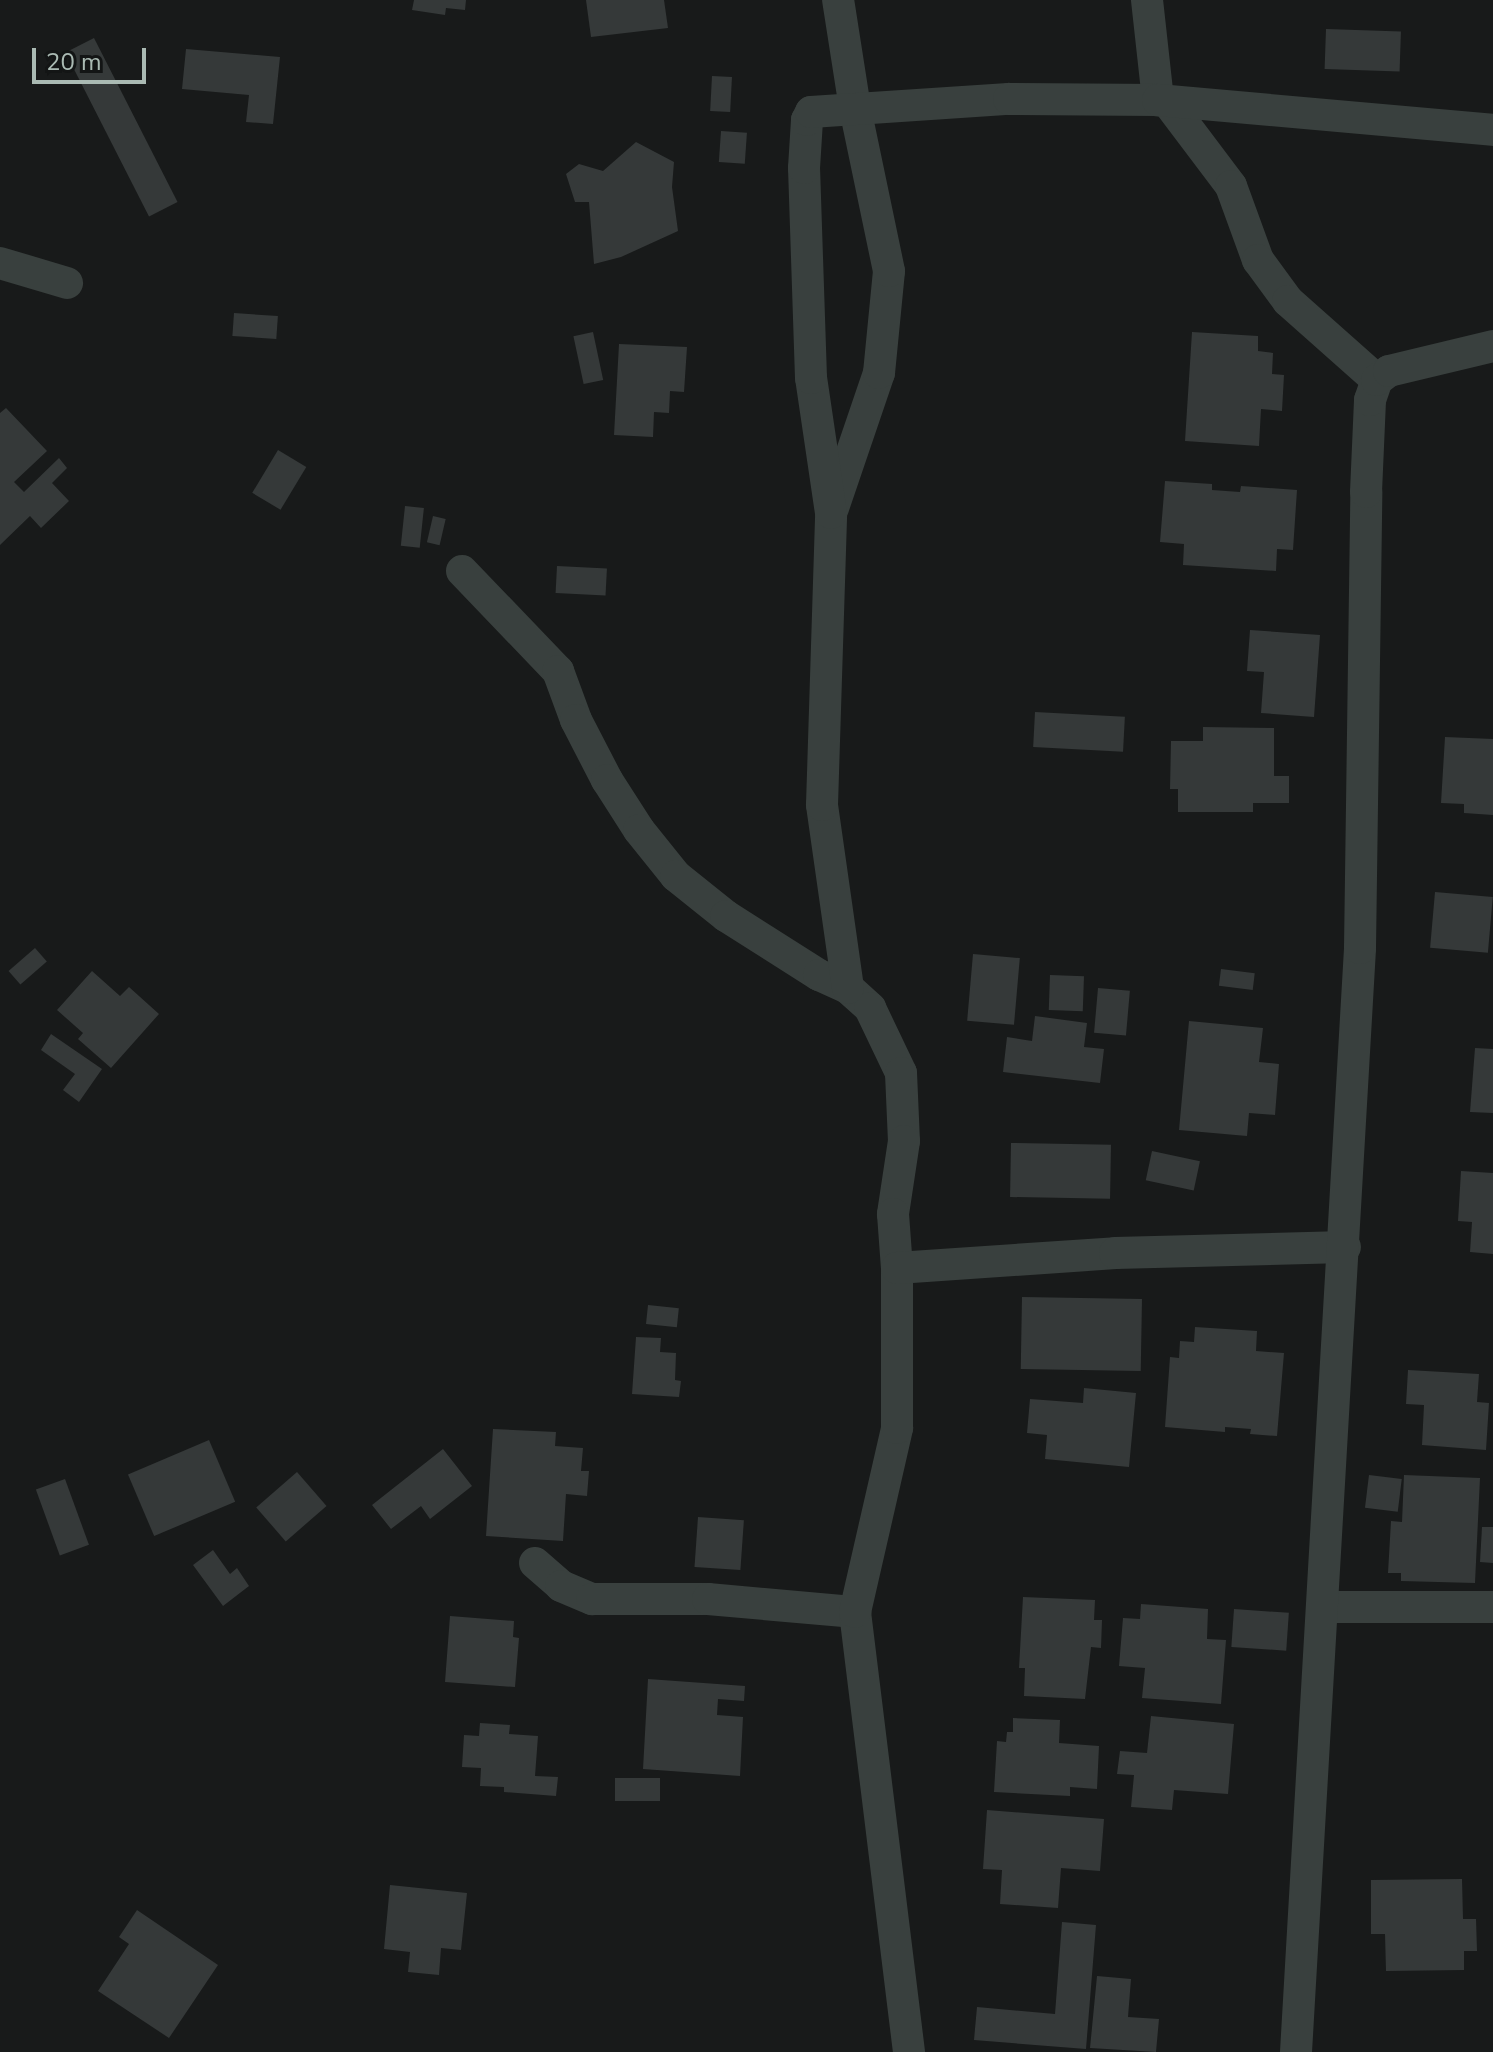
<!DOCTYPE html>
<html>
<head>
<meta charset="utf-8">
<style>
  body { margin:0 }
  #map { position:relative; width:1493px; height:2052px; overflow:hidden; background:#181a1a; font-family:"Nunito Sans",sans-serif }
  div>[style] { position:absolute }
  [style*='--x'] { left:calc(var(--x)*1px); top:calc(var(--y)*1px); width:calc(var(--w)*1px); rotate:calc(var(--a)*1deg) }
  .building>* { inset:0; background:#353939; transform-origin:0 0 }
  .minor>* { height:32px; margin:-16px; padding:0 16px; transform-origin:16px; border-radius:16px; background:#39403e }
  span { translate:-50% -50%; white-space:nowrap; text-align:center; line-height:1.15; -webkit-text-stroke:7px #131515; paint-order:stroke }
  .scale { position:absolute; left:32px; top:48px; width:114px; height:36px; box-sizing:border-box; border:4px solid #aabab3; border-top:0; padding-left:10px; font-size:24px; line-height:28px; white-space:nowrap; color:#aabab3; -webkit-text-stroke:6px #131515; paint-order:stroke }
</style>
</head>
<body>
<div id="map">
  <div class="building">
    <div style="clip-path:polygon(414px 0,466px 0,465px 10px,446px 8px,445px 15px,412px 10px)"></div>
    <div style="clip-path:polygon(586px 0,664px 0,668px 28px,591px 37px)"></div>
    <div style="left:1326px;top:29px;width:75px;height:40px;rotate:2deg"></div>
    <div style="left:94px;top:38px;width:184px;height:32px;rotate:63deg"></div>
    <div style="clip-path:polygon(186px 49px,280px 57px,273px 124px,246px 122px,249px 95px,182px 89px)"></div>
    <div style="left:712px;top:76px;width:20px;height:35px;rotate:3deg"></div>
    <div style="left:721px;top:131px;width:26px;height:31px;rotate:4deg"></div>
    <div style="clip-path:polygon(636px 142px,674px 162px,672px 187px,678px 231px,621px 257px,594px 264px,589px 202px,575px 202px,566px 174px,579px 164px,603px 171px)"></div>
    <div style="left:234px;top:313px;width:44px;height:23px;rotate:4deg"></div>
    <div style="left:593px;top:332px;width:49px;height:20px;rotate:78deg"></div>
    <div style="clip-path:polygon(1192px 332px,1258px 336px,1258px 351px,1273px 353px,1272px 374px,1284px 375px,1282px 411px,1261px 409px,1259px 446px,1185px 441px)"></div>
    <div style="clip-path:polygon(619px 344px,687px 347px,684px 392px,670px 391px,669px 413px,654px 412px,653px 437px,614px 435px)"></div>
    <div style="clip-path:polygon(6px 408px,47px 451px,14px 482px,24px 492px,59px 458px,67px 468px,52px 483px,69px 501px,41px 528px,30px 516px,0 545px,0 413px)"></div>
    <div style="left:278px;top:450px;width:33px;height:50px;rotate:31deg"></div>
    <div style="clip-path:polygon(1165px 481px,1212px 484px,1212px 490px,1240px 492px,1241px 486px,1297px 490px,1293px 550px,1277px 549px,1276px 571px,1183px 565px,1184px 544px,1160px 542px)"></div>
    <div style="left:405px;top:506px;width:19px;height:40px;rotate:6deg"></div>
    <div style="left:433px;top:516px;width:13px;height:27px;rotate:13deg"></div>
    <div style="left:557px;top:566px;width:50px;height:27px;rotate:3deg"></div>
    <div style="clip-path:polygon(1250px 630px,1320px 635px,1314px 717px,1261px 713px,1264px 672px,1247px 671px)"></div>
    <div style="left:1035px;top:712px;width:90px;height:35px;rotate:3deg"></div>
    <div style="clip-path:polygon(1203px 727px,1274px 728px,1274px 776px,1289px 776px,1289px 803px,1253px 803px,1253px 812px,1178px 812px,1178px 789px,1170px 789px,1171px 741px,1203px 741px)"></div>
    <div style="clip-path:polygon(1445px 737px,1493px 739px,1493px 815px,1464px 813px,1464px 804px,1441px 803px)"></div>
    <div style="left:1435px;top:892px;width:58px;height:56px;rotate:5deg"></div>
    <div style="left:35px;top:948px;width:18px;height:35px;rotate:49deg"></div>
    <div style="left:973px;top:954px;width:47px;height:67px;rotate:5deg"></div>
    <div style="left:1221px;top:969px;width:34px;height:17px;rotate:7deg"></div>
    <div style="clip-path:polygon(92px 971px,120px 996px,129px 987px,159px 1014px,111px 1068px,78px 1039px,83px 1033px,57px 1010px)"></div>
    <div style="left:1050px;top:975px;width:34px;height:35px;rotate:2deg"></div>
    <div style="left:1098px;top:988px;width:32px;height:45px;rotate:5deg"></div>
    <div style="clip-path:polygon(1035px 1016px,1087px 1023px,1084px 1047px,1104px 1049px,1100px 1083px,1003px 1072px,1007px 1037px,1032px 1041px)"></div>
    <div style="clip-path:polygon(1189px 1021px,1263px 1028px,1259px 1062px,1279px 1064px,1275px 1115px,1249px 1113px,1247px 1136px,1179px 1130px)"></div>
    <div style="clip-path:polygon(51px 1034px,102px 1069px,79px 1102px,63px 1090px,75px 1074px,41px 1050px)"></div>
    <div style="clip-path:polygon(1475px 1048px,1493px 1049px,1493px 1113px,1470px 1112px)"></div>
    <div style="left:1011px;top:1143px;width:100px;height:54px;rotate:1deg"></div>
    <div style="left:1152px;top:1151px;width:49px;height:30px;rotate:12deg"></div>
    <div style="clip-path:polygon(1461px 1171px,1493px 1173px,1493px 1254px,1470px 1252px,1472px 1222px,1458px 1221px)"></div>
    <div style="left:1022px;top:1297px;width:120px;height:72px;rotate:1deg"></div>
    <div style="left:648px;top:1305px;width:31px;height:19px;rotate:6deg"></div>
    <div style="clip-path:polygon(1195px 1327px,1257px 1331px,1256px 1351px,1284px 1353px,1277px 1436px,1250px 1434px,1251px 1429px,1225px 1427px,1225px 1432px,1165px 1427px,1170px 1357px,1179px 1358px,1180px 1341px,1194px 1342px)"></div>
    <div style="clip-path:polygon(636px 1337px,661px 1338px,660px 1352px,676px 1353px,675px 1380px,681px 1381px,679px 1397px,632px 1394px)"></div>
    <div style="clip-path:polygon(1408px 1370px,1479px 1374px,1477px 1402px,1489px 1403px,1486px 1450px,1422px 1445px,1424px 1405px,1406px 1404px)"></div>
    <div style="clip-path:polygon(1084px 1388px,1136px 1393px,1129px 1467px,1045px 1459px,1047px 1435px,1027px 1433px,1030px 1399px,1083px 1403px)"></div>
    <div style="clip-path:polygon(493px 1429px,556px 1432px,555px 1446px,583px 1448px,581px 1471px,589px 1471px,587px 1496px,566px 1494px,563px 1541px,486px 1536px)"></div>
    <div style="left:209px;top:1440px;width:67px;height:88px;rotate:67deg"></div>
    <div style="clip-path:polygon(443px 1449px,472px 1486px,430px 1519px,421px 1506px,391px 1529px,372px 1505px)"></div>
    <div style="left:297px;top:1472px;width:45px;height:54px;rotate:49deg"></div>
    <div style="left:1369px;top:1475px;width:33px;height:33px;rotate:7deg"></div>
    <div style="clip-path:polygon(1404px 1475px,1480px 1478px,1475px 1583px,1401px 1581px,1401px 1573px,1388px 1573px,1391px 1521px,1402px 1522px)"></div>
    <div style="left:65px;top:1479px;width:70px;height:31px;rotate:70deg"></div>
    <div style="left:698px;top:1517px;width:46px;height:50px;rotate:4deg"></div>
    <div style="clip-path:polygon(1482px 1527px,1493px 1527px,1493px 1563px,1480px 1562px)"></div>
    <div style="clip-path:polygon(213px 1550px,230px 1574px,237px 1568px,249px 1586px,223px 1606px,193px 1565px)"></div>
    <div style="clip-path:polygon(1023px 1597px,1095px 1600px,1094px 1620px,1102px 1620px,1101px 1648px,1091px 1647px,1085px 1699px,1024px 1696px,1025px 1668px,1019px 1668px)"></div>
    <div style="clip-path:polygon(1141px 1604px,1208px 1609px,1207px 1639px,1226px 1640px,1221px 1704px,1142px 1698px,1145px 1668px,1119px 1666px,1123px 1618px,1140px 1619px)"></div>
    <div style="left:1234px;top:1609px;width:55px;height:38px;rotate:4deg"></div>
    <div style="clip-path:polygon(450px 1616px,514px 1621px,513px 1637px,519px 1638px,515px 1687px,445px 1682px)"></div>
    <div style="clip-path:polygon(648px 1679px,745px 1686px,744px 1701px,718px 1699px,717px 1715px,743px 1717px,740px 1776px,643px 1769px)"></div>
    <div style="clip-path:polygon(1151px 1716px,1234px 1724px,1228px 1794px,1174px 1790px,1172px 1810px,1131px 1807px,1134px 1775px,1117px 1774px,1120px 1751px,1147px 1753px)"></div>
    <div style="clip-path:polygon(1013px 1718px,1060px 1720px,1059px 1743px,1099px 1746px,1097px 1789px,1070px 1787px,1070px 1796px,994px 1792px,997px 1741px,1006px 1742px,1007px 1732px,1013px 1732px)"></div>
    <div style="clip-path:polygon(480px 1723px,510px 1725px,509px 1734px,538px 1736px,535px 1776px,558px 1777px,556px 1796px,504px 1792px,504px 1787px,480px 1786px,481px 1768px,462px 1767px,464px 1735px,479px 1736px)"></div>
    <div style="left:660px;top:1778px;width:23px;height:45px;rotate:90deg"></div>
    <div style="clip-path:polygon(987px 1810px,1104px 1819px,1100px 1871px,1061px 1868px,1058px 1908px,1000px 1904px,1002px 1870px,983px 1869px)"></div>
    <div style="clip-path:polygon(1462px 1879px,1463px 1919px,1476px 1919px,1477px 1951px,1464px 1951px,1464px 1970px,1386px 1971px,1385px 1934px,1371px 1934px,1371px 1880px)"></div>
    <div style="clip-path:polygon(390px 1885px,467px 1893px,461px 1950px,441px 1948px,439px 1975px,408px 1972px,410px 1952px,384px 1949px)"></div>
    <div style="clip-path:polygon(137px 1910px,218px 1965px,169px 2038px,98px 1991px,129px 1944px,119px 1937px)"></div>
    <div style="clip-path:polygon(1062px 1922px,1096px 1925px,1086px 2049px,974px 2040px,977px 2007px,1055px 2014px)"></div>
    <div style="clip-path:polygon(1097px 1976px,1131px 1979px,1128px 2017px,1159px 2019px,1156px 2052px,1090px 2048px)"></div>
  </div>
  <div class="minor">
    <div style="--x:1147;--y:0;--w:101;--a:83.7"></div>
    <div style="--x:1167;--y:101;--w:106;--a:53"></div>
    <div style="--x:1231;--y:186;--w:79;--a:70"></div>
    <div style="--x:1258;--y:260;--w:51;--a:53.8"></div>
    <div style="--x:1288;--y:301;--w:119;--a:41.6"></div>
    <div style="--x:0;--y:263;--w:70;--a:16.6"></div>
    <div style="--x:833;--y:508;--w:143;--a:-71.2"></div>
    <div style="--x:879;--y:373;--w:102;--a:-84.4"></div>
    <div style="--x:889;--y:271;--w:167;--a:-101.8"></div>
    <div style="--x:855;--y:108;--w:109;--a:-98.9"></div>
    <div style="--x:462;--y:571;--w:139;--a:46.2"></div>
    <div style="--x:558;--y:671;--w:52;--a:69.8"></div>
    <div style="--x:576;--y:720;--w:68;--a:62.7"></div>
    <div style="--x:607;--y:780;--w:59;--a:57.4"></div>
    <div style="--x:639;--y:830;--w:59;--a:51.2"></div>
    <div style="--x:676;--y:876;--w:64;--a:38.7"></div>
    <div style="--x:726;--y:916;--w:110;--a:32.4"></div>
    <div style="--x:819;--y:975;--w:32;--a:24"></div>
    <div style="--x:848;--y:988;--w:30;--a:42"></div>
    <div style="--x:870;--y:1008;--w:72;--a:64.5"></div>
    <div style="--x:901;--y:1073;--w:68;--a:87.5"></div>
    <div style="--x:904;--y:1141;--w:74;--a:98.6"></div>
    <div style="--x:893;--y:1214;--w:54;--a:85.8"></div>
    <div style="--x:848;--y:988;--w:185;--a:-98.1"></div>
    <div style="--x:822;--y:805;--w:292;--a:-88.2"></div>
    <div style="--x:831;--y:513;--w:136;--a:-98.4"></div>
    <div style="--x:811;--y:378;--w:210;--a:-91.9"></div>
    <div style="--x:804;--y:168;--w:48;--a:-86.4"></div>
    <div style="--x:807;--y:120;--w:9;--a:-63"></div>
    <div style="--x:811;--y:112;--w:198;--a:-3.8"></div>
    <div style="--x:1009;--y:99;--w:149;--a:0.4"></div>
    <div style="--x:1158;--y:100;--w:336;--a:5.1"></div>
    <div style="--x:535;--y:1563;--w:35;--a:41"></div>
    <div style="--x:561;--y:1586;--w:34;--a:23"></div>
    <div style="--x:592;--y:1599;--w:116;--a:0"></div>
    <div style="--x:708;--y:1599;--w:148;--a:5.1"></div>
    <div style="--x:1323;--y:1607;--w:170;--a:0"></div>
    <div style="--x:909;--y:2052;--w:443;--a:-97"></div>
    <div style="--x:855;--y:1612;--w:189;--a:-77.1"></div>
    <div style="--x:897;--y:1428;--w:160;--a:-90"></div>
    <div style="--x:897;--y:1268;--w:219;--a:-3.9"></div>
    <div style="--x:1115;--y:1253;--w:230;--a:-1.5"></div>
    <div style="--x:1296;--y:2052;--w:1106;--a:-86.68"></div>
    <div style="--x:1360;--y:948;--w:456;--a:-89.2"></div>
    <div style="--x:1366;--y:492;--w:92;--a:-87.5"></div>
    <div style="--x:1370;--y:400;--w:21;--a:-71"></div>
    <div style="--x:1377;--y:380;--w:15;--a:-37"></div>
    <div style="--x:1389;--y:371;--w:107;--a:-13.5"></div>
  </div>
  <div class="scale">20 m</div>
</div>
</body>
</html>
